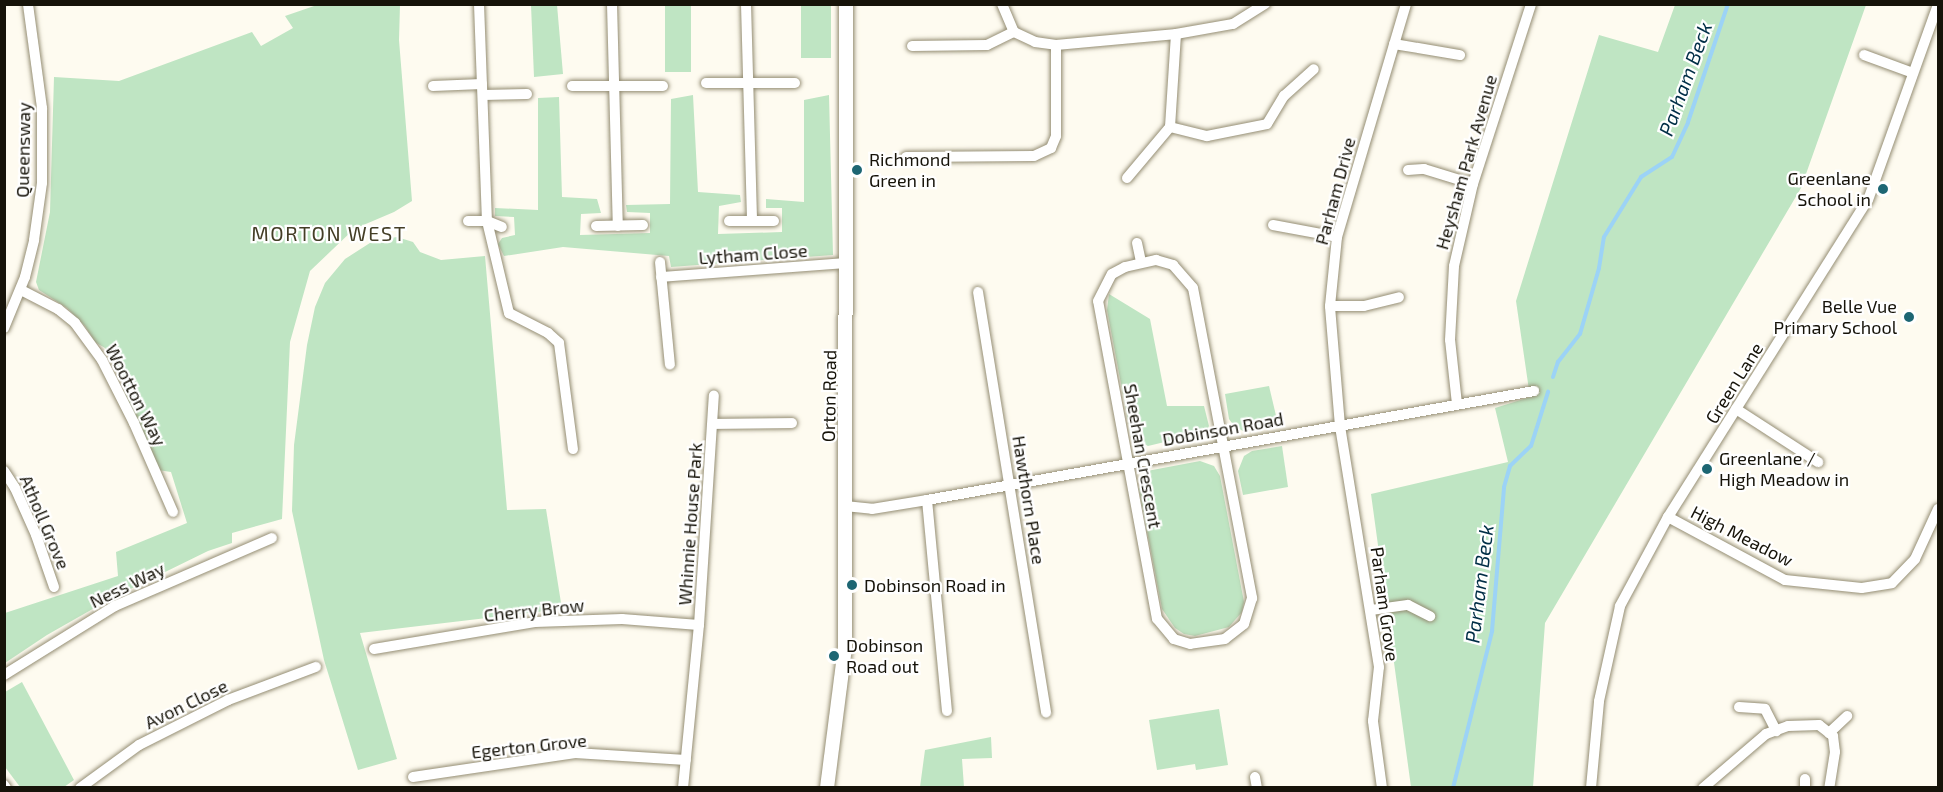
<!DOCTYPE html>
<html>
<head>
<meta charset="utf-8">
<style>
  body { margin:0 }
  #map { position:relative; width:1943px; height:792px; overflow:hidden; background:#fefbf0; font-family:"Exo 2",sans-serif }
  div>[style] { position:absolute }
  [style*='--x'] { left:calc(var(--x)*1px); top:calc(var(--y)*1px); width:calc(var(--w)*1px); rotate:calc(var(--a)*1deg) }
  .green>* { inset:0; background:#bfe5c3; transform-origin:0 0 }
  .stream>* { height:4px; margin:-2px; padding:0 2px; transform-origin:2px; border-radius:2px; background:#9cd3f6 }
  .roads { filter:drop-shadow(0 0 2px #948d73) drop-shadow(0 0 2px #948d73) }
  .minor>* { height:10px; margin:-5px; padding:0 5px; transform-origin:5px; border-radius:5px; background:#fff }
  .tertiary>* { height:14px; margin:-7px; padding:0 7px; transform-origin:7px; border-radius:7px; background:#fff }
  .dots>* { width:16px; height:16px; translate:-50% -50%; box-sizing:border-box; border:3px solid #fff; border-radius:50% }
  span { translate:-50% -50%; white-space:nowrap; text-align:center; line-height:1.15; -webkit-text-stroke:4.5px #fff; paint-order:stroke }
  .street-label { font-size:18px; color:#161309 }
  .poi-label { font-size:18px; color:#161309 }
  .left { translate:0 -50%; text-align:left }
  .right { translate:-100% -50%; text-align:right }
  .water-label { font-size:20px; color:#002e46; font-style:italic }
  .neighbourhood-label { font-size:20px; color:#443e26; letter-spacing:1.5px }
  .frame { position:absolute; inset:0; border:6px solid #161309; pointer-events:none }
</style>
</head>
<body>
<div id="map">
  <div class="green">
    <div style="clip-path:polygon(317px 5px,400px 5px,399px 40px,412px 201px,394px 212px,354px 229px,310px 271px,290px 342px,282px 519px,232px 533px,232px 543px,208px 551px,112px 598px,47px 635px,5px 663px,5px 613px,118px 576px,116px 552px,187px 523px,171px 472px,158px 470px,122px 386px,123px 378px,105px 348px,95px 342px,85px 326px,67px 308px,39px 290px,36px 282px,50px 212px,54px 77px,119px 81px,252px 32px,261px 46px,293px 28px,285px 16px)"></div>
    <div style="clip-path:polygon(531px 5px,557px 5px,563px 74px,534px 77px)"></div>
    <div style="left:665px;top:5px;width:26px;height:67px"></div>
    <div style="left:801px;top:5px;width:30px;height:53px"></div>
    <div style="clip-path:polygon(1675px 5px,1866px 5px,1801px 188px,1545px 623px,1533px 787px,1411px 787px,1371px 494px,1508px 462px,1495px 408px,1530px 397px,1516px 301px,1599px 35px,1658px 52px)"></div>
    <div style="clip-path:polygon(693px 95px,698px 192px,740px 195px,741px 202px,719px 206px,718px 234px,782px 232px,782px 208px,766px 208px,766px 199px,804px 202px,804px 100px,829px 95px,833px 255px,671px 267px,669px 256px,563px 247px,504px 256px,498px 244px,502px 238px,515px 235px,514px 217px,495px 216px,495px 208px,538px 210px,538px 98px,559px 97px,562px 197px,597px 199px,601px 213px,581px 214px,580px 235px,650px 233px,650px 213px,627px 212px,626px 205px,670px 204px,671px 99px)"></div>
    <div style="clip-path:polygon(397px 237px,413px 242px,420px 252px,441px 260px,485px 256px,507px 510px,546px 509px,562px 609px,360px 633px,397px 759px,358px 770px,324px 660px,292px 511px,294px 445px,307px 345px,315px 307px,325px 283px,345px 259px,373px 241px)"></div>
    <div style="clip-path:polygon(1109px 294px,1150px 319px,1167px 406px,1204px 406px,1209px 426px,1206px 432px,1148px 446px,1131px 437px,1107px 310px)"></div>
    <div style="clip-path:polygon(1269px 386px,1278px 424px,1243px 431px,1234px 426px,1229px 419px,1225px 394px)"></div>
    <div style="clip-path:polygon(1282px 446px,1288px 487px,1243px 495px,1238px 471px,1244px 456px,1252px 451px)"></div>
    <div style="clip-path:polygon(1200px 461px,1214px 466px,1220px 476px,1244px 602px,1242px 612px,1229px 627px,1195px 636px,1184px 634px,1175px 628px,1162px 609px,1139px 489px,1147px 471px)"></div>
    <div style="clip-path:polygon(22px 682px,74px 780px,64px 787px,20px 787px,5px 767px,5px 692px)"></div>
    <div style="clip-path:polygon(1219px 709px,1228px 765px,1196px 770px,1195px 764px,1157px 770px,1149px 720px)"></div>
    <div style="clip-path:polygon(991px 737px,992px 758px,962px 759px,964px 787px,920px 787px,925px 750px)"></div>
  </div>
  <div class="stream">
    <div style="--x:4;--y:89;--w:24;--a:90"></div>
    <div style="--x:1553;--y:377;--w:16;--a:-72"></div>
    <div style="--x:1558;--y:362;--w:36;--a:-52"></div>
    <div style="--x:1580;--y:334;--w:69;--a:-73.9"></div>
    <div style="--x:1599;--y:268;--w:31;--a:-81"></div>
    <div style="--x:1604;--y:237;--w:70;--a:-58.3"></div>
    <div style="--x:1641;--y:177;--w:37;--a:-33"></div>
    <div style="--x:1672;--y:157;--w:38;--a:-65"></div>
    <div style="--x:1688;--y:122;--w:125;--a:-71.3"></div>
    <div style="--x:1453;--y:788;--w:162;--a:-76"></div>
    <div style="--x:1492;--y:631;--w:144;--a:-85.2"></div>
    <div style="--x:1504;--y:487;--w:22;--a:-74"></div>
    <div style="--x:1510;--y:466;--w:29;--a:-44"></div>
    <div style="--x:1531;--y:446;--w:57;--a:-72.5"></div>
  </div>
  <div class="roads">
    <div class="minor">
      <div style="--x:479;--y:4;--w:217;--a:87.9"></div>
      <div style="--x:487;--y:221;--w:95;--a:76.6"></div>
      <div style="--x:509;--y:313;--w:44;--a:27.1"></div>
      <div style="--x:548;--y:333;--w:15;--a:42"></div>
      <div style="--x:559;--y:343;--w:107;--a:82.5"></div>
      <div style="--x:612;--y:4;--w:222;--a:88.5"></div>
      <div style="--x:746;--y:4;--w:217;--a:88.4"></div>
      <div style="--x:1002;--y:4;--w:30;--a:67"></div>
      <div style="--x:1014;--y:32;--w:23;--a:25"></div>
      <div style="--x:1035;--y:42;--w:21;--a:8"></div>
      <div style="--x:1056;--y:45;--w:121;--a:-5.2"></div>
      <div style="--x:1176;--y:34;--w:58;--a:-10"></div>
      <div style="--x:1233;--y:24;--w:38;--a:-32"></div>
      <div style="--x:1394;--y:44;--w:67;--a:9.5"></div>
      <div style="--x:912;--y:46;--w:75;--a:-0.8"></div>
      <div style="--x:987;--y:45;--w:30;--a:-26"></div>
      <div style="--x:1864;--y:55;--w:52;--a:20.2"></div>
      <div style="--x:706;--y:83;--w:89;--a:0"></div>
      <div style="--x:433;--y:86;--w:49;--a:-2.3"></div>
      <div style="--x:572;--y:86;--w:91;--a:0"></div>
      <div style="--x:483;--y:95;--w:44;--a:-1.3"></div>
      <div style="--x:1170;--y:127;--w:93;--a:-86.3"></div>
      <div style="--x:906;--y:157;--w:128;--a:-0.4"></div>
      <div style="--x:1034;--y:156;--w:19;--a:-25"></div>
      <div style="--x:1051;--y:148;--w:13;--a:-67"></div>
      <div style="--x:1056;--y:136;--w:91;--a:-90"></div>
      <div style="--x:1408;--y:170;--w:16;--a:-4"></div>
      <div style="--x:1424;--y:169;--w:51;--a:17"></div>
      <div style="--x:1127;--y:178;--w:67;--a:-49.9"></div>
      <div style="--x:1170;--y:127;--w:38;--a:14"></div>
      <div style="--x:1207;--y:136;--w:61;--a:-11.3"></div>
      <div style="--x:1267;--y:124;--w:33;--a:-59"></div>
      <div style="--x:1284;--y:96;--w:40;--a:-42"></div>
      <div style="--x:468;--y:221;--w:19;--a:0"></div>
      <div style="--x:487;--y:221;--w:16;--a:22"></div>
      <div style="--x:729;--y:221;--w:45;--a:0"></div>
      <div style="--x:1273;--y:225;--w:65;--a:10.6"></div>
      <div style="--x:596;--y:226;--w:47;--a:-1.2"></div>
      <div style="--x:1137;--y:243;--w:19;--a:78"></div>
      <div style="--x:1156;--y:260;--w:18;--a:16"></div>
      <div style="--x:1173;--y:265;--w:30;--a:49"></div>
      <div style="--x:1193;--y:288;--w:316;--a:79.2"></div>
      <div style="--x:1252;--y:598;--w:27;--a:107"></div>
      <div style="--x:1244;--y:624;--w:24;--a:142"></div>
      <div style="--x:1225;--y:639;--w:35;--a:172"></div>
      <div style="--x:1190;--y:644;--w:17;--a:-163"></div>
      <div style="--x:1174;--y:639;--w:26;--a:-130"></div>
      <div style="--x:1157;--y:619;--w:323;--a:-100.5"></div>
      <div style="--x:1098;--y:301;--w:30;--a:-63"></div>
      <div style="--x:1112;--y:274;--w:15;--a:-28"></div>
      <div style="--x:1125;--y:267;--w:32;--a:-13"></div>
      <div style="--x:660;--y:262;--w:103;--a:84.5"></div>
      <div style="--x:661;--y:277;--w:187;--a:-4.3"></div>
      <div style="--x:21;--y:290;--w:42;--a:27.2"></div>
      <div style="--x:58;--y:309;--w:22;--a:39"></div>
      <div style="--x:75;--y:323;--w:46;--a:53.9"></div>
      <div style="--x:102;--y:360;--w:71;--a:63.1"></div>
      <div style="--x:134;--y:423;--w:97;--a:66.3"></div>
      <div style="--x:978;--y:292;--w:426;--a:80.8"></div>
      <div style="--x:1330;--y:306;--w:34;--a:0"></div>
      <div style="--x:1364;--y:306;--w:36;--a:-14"></div>
      <div style="--x:4;--y:328;--w:55;--a:-67.6"></div>
      <div style="--x:25;--y:277;--w:38;--a:-76"></div>
      <div style="--x:34;--y:240;--w:58;--a:-82"></div>
      <div style="--x:42;--y:183;--w:75;--a:-90"></div>
      <div style="--x:42;--y:108;--w:105;--a:-97.7"></div>
      <div style="--x:1457;--y:404;--w:64;--a:-96.2"></div>
      <div style="--x:1450;--y:340;--w:74;--a:-86.9"></div>
      <div style="--x:1454;--y:266;--w:84;--a:-77"></div>
      <div style="--x:1473;--y:184;--w:189;--a:-72.1"></div>
      <div style="--x:1736;--y:409;--w:98;--a:32.9"></div>
      <div style="--x:713;--y:424;--w:79;--a:-0.7"></div>
      <div style="--x:4;--y:471;--w:20;--a:57"></div>
      <div style="--x:15;--y:488;--w:51;--a:65.9"></div>
      <div style="--x:36;--y:535;--w:55;--a:70.9"></div>
      <div style="--x:927;--y:500;--w:212;--a:84.6"></div>
      <div style="--x:845;--y:506;--w:27;--a:6"></div>
      <div style="--x:872;--y:509;--w:56;--a:-9.3"></div>
      <div style="--x:927;--y:500;--w:617;--a:-10.18"></div>
      <div style="--x:1668;--y:517;--w:133;--a:28.3"></div>
      <div style="--x:1785;--y:580;--w:77;--a:5.9"></div>
      <div style="--x:1862;--y:588;--w:30;--a:-9"></div>
      <div style="--x:1892;--y:583;--w:33;--a:-46"></div>
      <div style="--x:1915;--y:559;--w:55;--a:-65.3"></div>
      <div style="--x:1371;--y:610;--w:37;--a:-8"></div>
      <div style="--x:1408;--y:605;--w:25;--a:27"></div>
      <div style="--x:374;--y:649;--w:163;--a:-9.5"></div>
      <div style="--x:535;--y:622;--w:87;--a:-2"></div>
      <div style="--x:622;--y:619;--w:77;--a:4.5"></div>
      <div style="--x:4;--y:675;--w:131;--a:-31.9"></div>
      <div style="--x:115;--y:606;--w:171;--a:-23.4"></div>
      <div style="--x:1739;--y:707;--w:26;--a:4"></div>
      <div style="--x:1765;--y:709;--w:25;--a:63"></div>
      <div style="--x:1829;--y:733;--w:25;--a:-43"></div>
      <div style="--x:413;--y:777;--w:164;--a:-8.4"></div>
      <div style="--x:575;--y:753;--w:111;--a:3.6"></div>
      <div style="--x:1255;--y:777;--w:11;--a:80"></div>
      <div style="--x:1805;--y:779;--w:9;--a:90"></div>
      <div style="--x:4;--y:785;--w:4;--a:56"></div>
      <div style="--x:80;--y:788;--w:73;--a:-36.1"></div>
      <div style="--x:139;--y:745;--w:100;--a:-26.8"></div>
      <div style="--x:228;--y:700;--w:94;--a:-20.6"></div>
      <div style="--x:683;--y:788;--w:164;--a:-84.4"></div>
      <div style="--x:699;--y:625;--w:230;--a:-86.3"></div>
      <div style="--x:1382;--y:788;--w:68;--a:-97.7"></div>
      <div style="--x:1373;--y:721;--w:54;--a:-83.7"></div>
      <div style="--x:1379;--y:667;--w:244;--a:-99.2"></div>
      <div style="--x:1340;--y:426;--w:120;--a:-94.8"></div>
      <div style="--x:1330;--y:306;--w:69;--a:-84.2"></div>
      <div style="--x:1337;--y:237;--w:243;--a:-73.5"></div>
      <div style="--x:1591;--y:788;--w:87;--a:-84.7"></div>
      <div style="--x:1599;--y:701;--w:97;--a:-77.5"></div>
      <div style="--x:1620;--y:606;--w:101;--a:-61.7"></div>
      <div style="--x:1668;--y:517;--w:375;--a:-57.8"></div>
      <div style="--x:1868;--y:200;--w:207;--a:-70.3"></div>
      <div style="--x:1703;--y:788;--w:83;--a:-40.6"></div>
      <div style="--x:1766;--y:734;--w:23;--a:-20"></div>
      <div style="--x:1788;--y:726;--w:31;--a:-2"></div>
      <div style="--x:1819;--y:725;--w:18;--a:38"></div>
      <div style="--x:1833;--y:736;--w:16;--a:83"></div>
      <div style="--x:1835;--y:752;--w:36;--a:99"></div>
    </div>
    <div class="tertiary">
      <div style="--x:827;--y:788;--w:141;--a:-82.7"></div>
      <div style="--x:845;--y:648;--w:644;--a:-89.91"></div>
    </div>
  </div>
  <div class="dots">
    <div style="left:857px;top:170px;background:#1d6673"></div>
    <div style="left:1883px;top:189px;background:#1d6673"></div>
    <div style="left:1909px;top:317px;background:#1d6673"></div>
    <div style="left:1707px;top:469px;background:#1d6673"></div>
    <div style="left:852px;top:585px;background:#1d6673"></div>
    <div style="left:834px;top:656px;background:#1d6673"></div>
  </div>
  <div class="street-label">
    <span style="left:23px;top:150px;rotate:-89deg">Queensway</span>
    <span style="left:1466px;top:162px;rotate:-74deg">Heysham Park Avenue</span>
    <span style="left:1335px;top:191px;rotate:-75deg">Parham Drive</span>
    <span style="left:753px;top:254px;rotate:-4deg">Lytham Close</span>
    <span style="left:1734px;top:383px;rotate:-58deg">Green Lane</span>
    <span style="left:136px;top:395px;rotate:63deg">Wootton Way</span>
    <span style="left:829px;top:396px;rotate:-89deg">Orton Road</span>
    <span style="left:1223px;top:429px;rotate:-10deg">Dobinson Road</span>
    <span style="left:1143px;top:456px;rotate:80deg">Sheehan Crescent</span>
    <span style="left:1029px;top:500px;rotate:81deg">Hawthorn Place</span>
    <span style="left:45px;top:522px;rotate:67deg">Atholl Grove</span>
    <span style="left:690px;top:524px;rotate:-86deg">Whinnie House Park</span>
    <span style="left:1742px;top:536px;rotate:27deg">High Meadow</span>
    <span style="left:127px;top:585px;rotate:-26deg">Ness Way</span>
    <span style="left:1385px;top:604px;rotate:82deg">Parham Grove</span>
    <span style="left:534px;top:610px;rotate:-6deg">Cherry Brow</span>
    <span style="left:186px;top:704px;rotate:-26deg">Avon Close</span>
    <span style="left:529px;top:746px;rotate:-6deg">Egerton Grove</span>
  </div>
  <div class="poi-label">
    <span class="left" style="left:869px;top:170px">Richmond<br>Green in</span>
    <span class="right" style="left:1871px;top:189px">Greenlane<br>School in</span>
    <span class="right" style="left:1897px;top:317px">Belle Vue<br>Primary School</span>
    <span class="left" style="left:1719px;top:469px">Greenlane /<br>High Meadow in</span>
    <span class="left" style="left:864px;top:585px">Dobinson Road in</span>
    <span class="left" style="left:846px;top:656px">Dobinson<br>Road out</span>
  </div>
  <div class="water-label">
    <span style="left:1685px;top:79px;rotate:-70deg">Parham Beck</span>
    <span style="left:1479px;top:584px;rotate:-83deg">Parham Beck</span>
  </div>
  <div class="neighbourhood-label">
    <span style="left:329px;top:233px">MORTON WEST</span>
  </div>
  <div class="frame"></div>
</div>
</body>
</html>
